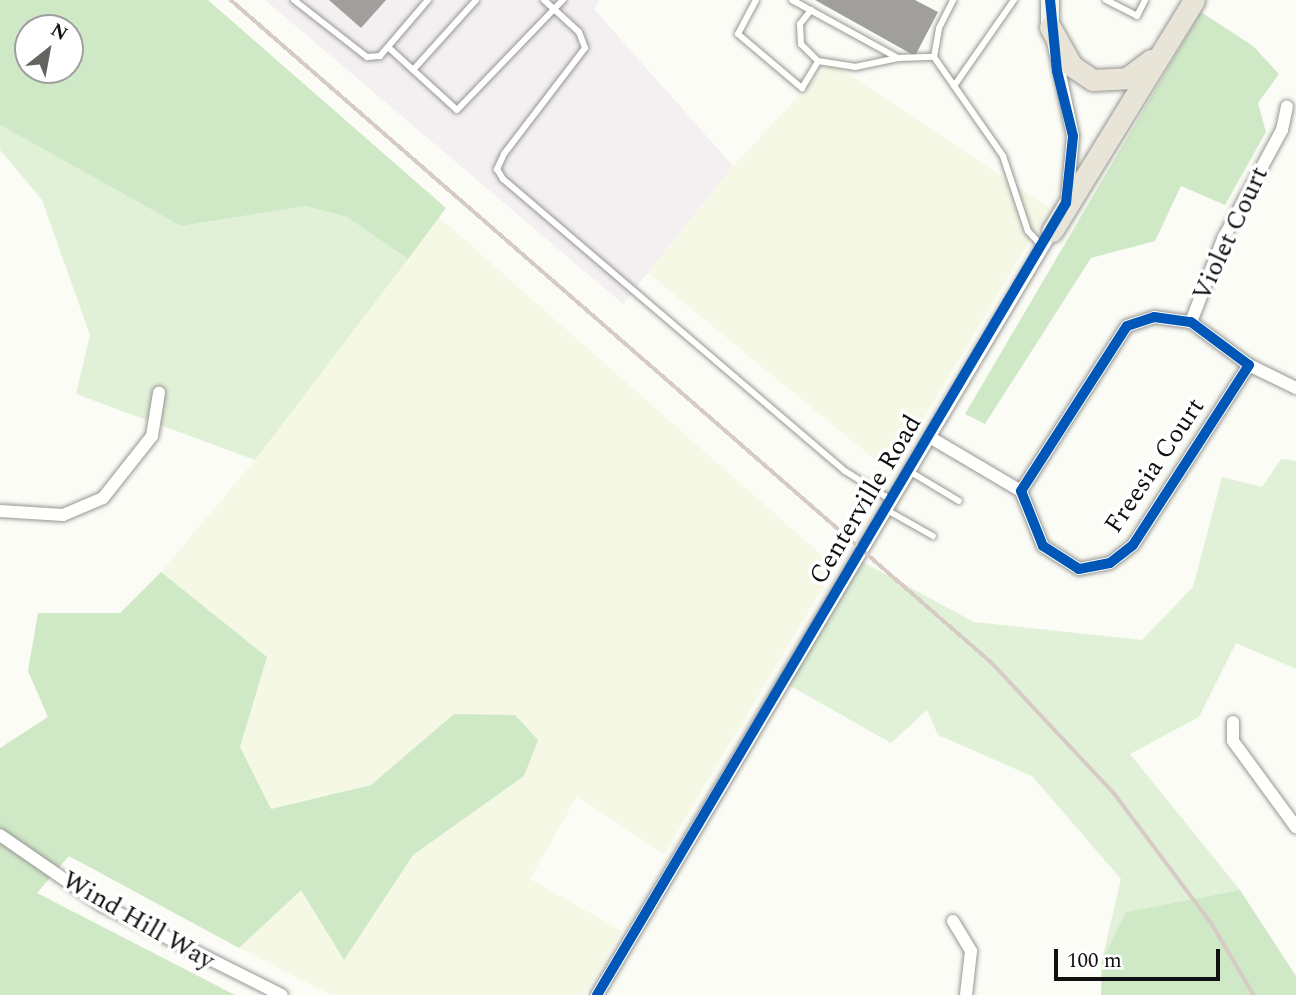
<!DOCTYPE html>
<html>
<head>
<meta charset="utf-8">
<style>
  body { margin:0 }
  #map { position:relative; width:1296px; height:995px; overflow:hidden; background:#fcfcf6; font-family:Spectral,serif }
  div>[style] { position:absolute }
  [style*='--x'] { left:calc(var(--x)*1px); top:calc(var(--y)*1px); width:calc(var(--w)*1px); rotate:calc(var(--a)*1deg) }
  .industrial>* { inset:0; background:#f4f0f1 }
  .farmland>* { inset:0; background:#f5f8e4 }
  .green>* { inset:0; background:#e0f1d8 }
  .forest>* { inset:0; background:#cfe8c6 }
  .building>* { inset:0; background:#a09f9b }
  .roads { filter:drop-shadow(0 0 2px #969694) drop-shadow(0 0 2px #969694) }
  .lane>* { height:6px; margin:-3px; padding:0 3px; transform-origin:3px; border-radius:3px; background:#fffffe }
  .street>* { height:12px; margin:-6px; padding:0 6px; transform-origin:6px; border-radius:6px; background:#fffffe }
  .secondary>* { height:18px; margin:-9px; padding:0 9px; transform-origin:9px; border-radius:9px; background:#f4f5ec }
  .highway>* { height:21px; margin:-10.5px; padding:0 10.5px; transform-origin:10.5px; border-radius:10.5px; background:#e8e4d8 }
  .rail>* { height:3.5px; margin:-1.75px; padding:0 1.75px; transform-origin:1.75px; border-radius:1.75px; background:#d7cbc6 }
  .cycleway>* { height:10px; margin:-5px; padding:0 5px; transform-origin:5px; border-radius:5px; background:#0057b8 }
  span { translate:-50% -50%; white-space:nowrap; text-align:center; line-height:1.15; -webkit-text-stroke:7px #fff; paint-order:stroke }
  .street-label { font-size:26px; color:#101010 }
  .north { position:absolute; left:14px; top:14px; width:70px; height:70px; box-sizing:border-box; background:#fff; border:2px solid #9f9f9f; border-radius:50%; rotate:31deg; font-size:19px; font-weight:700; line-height:28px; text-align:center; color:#101010 }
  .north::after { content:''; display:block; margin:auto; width:24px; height:32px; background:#636360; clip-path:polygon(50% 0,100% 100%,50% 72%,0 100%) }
  .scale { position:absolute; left:1054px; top:949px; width:166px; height:32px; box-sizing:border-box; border:4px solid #101010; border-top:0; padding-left:9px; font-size:21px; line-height:24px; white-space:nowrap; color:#101010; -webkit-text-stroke:5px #fff; paint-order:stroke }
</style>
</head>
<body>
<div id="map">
  <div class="industrial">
    <div style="clip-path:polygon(265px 0,600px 0,594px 9px,733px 166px,623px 304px)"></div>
  </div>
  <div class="farmland">
    <div style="clip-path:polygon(831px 62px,1049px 208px,902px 455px,885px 468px,648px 273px,733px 166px)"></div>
    <div style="clip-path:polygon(439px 217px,835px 567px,664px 854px,577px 796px,530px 879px,622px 931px,584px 995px,332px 995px,239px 948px,301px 889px,344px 960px,413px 855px,524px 776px,454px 714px,371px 785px,271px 809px,240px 747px,267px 657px,161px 572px,255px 460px)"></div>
  </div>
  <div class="green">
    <div style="clip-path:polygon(0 125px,181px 226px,306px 206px,347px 217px,408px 259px,255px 460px,76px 394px,90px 335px,42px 200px,0 150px)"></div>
    <div style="clip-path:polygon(1281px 459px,1296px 461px,1296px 669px,1236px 643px,1199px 717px,1130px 754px,1240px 890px,1126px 912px,1102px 960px,1121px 879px,1032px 776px,938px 735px,927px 710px,891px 743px,785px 683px,859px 560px,974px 622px,1142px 640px,1193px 587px,1222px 477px,1262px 487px)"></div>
  </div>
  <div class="forest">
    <div style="clip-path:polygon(evenodd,0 0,208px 0,446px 208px,408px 259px,347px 217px,306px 206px,181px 226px,0 125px,0 0,28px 28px,70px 28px,70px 70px,28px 70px,28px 28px)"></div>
    <div style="clip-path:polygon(1201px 12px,1253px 46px,1279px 74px,1258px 103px,1266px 132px,1225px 205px,1181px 186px,1155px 241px,1091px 258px,985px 424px,965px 414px)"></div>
    <div style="clip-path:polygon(161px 572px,267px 657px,240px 747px,271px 809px,371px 785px,454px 714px,515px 715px,538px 740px,524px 776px,413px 855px,344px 960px,301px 890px,239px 948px,69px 856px,37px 893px,235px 995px,0 995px,0 748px,48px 717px,28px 671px,38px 613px,120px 613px)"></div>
    <div style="clip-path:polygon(1240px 890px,1296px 976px,1296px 995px,1101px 995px,1102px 960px,1126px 912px)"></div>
  </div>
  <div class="building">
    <div style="clip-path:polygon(329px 0,386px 0,361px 28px)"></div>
    <div style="clip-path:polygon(815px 0,915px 0,938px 12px,915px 56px)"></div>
  </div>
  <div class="roads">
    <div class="lane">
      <div style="--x:294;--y:0;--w:93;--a:38"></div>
      <div style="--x:367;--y:57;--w:13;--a:-4"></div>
      <div style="--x:380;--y:56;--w:74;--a:-49.4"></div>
      <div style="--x:544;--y:0;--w:47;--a:42.4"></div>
      <div style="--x:579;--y:32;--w:17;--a:69"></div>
      <div style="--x:585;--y:48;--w:133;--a:127.4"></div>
      <div style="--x:504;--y:154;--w:17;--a:115"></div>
      <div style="--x:497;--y:169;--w:12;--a:59"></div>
      <div style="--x:503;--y:179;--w:450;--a:40.5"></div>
      <div style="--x:845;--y:471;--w:54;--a:32.2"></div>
      <div style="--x:756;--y:0;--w:38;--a:118"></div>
      <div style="--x:738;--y:34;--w:84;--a:40.2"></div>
      <div style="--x:802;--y:88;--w:31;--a:-59"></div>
      <div style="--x:818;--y:61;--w:24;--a:-135"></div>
      <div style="--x:801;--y:44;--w:20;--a:-93"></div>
      <div style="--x:800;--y:24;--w:18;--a:-52"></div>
      <div style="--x:792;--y:0;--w:121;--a:28.7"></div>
      <div style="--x:898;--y:58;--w:36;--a:-2"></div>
      <div style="--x:934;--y:57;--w:29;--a:-80"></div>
      <div style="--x:939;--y:28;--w:31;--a:-63"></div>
      <div style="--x:1106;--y:0;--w:35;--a:27"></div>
      <div style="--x:1137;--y:16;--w:18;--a:-63"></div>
      <div style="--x:388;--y:47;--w:93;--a:42.4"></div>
      <div style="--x:457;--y:110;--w:153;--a:-46.1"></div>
      <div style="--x:934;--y:57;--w:121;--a:55.1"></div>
      <div style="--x:1003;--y:156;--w:79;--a:71.6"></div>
      <div style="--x:1028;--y:231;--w:22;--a:47"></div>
      <div style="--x:818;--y:61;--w:37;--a:9"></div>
      <div style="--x:855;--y:67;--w:44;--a:-11.8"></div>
      <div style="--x:413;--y:70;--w:94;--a:-48"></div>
      <div style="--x:954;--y:86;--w:105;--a:-55.1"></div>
      <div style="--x:909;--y:471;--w:58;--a:31"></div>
      <div style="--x:885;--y:509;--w:55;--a:29.4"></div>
    </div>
    <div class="street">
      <div style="--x:1053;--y:41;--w:97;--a:78.1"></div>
      <div style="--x:1073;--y:136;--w:63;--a:95.4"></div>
      <div style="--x:1154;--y:317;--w:37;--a:8"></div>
      <div style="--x:1191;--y:322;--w:72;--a:36.6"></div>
      <div style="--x:1249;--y:365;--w:214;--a:122.8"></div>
      <div style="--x:1133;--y:545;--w:29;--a:142"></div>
      <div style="--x:1110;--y:563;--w:32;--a:169"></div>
      <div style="--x:1079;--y:569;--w:43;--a:-147.4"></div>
      <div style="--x:1043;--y:546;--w:59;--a:-111.8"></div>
      <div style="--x:1021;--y:491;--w:196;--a:-57.3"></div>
      <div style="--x:1127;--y:326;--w:28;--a:-18"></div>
      <div style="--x:1191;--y:322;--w:89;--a:-68.9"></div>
      <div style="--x:1223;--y:239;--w:124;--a:-61.6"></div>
      <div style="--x:1282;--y:130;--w:24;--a:-78"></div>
      <div style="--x:1249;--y:365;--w:52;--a:26.1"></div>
      <div style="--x:931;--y:438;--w:104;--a:30.5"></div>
      <div style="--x:0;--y:511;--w:63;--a:3.6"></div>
      <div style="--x:63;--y:515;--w:43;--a:-23"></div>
      <div style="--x:103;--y:498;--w:79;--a:-51.7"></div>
      <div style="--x:152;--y:436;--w:44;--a:-80.8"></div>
      <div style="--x:1233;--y:722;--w:19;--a:90"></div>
      <div style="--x:1233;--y:741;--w:107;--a:53.8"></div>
      <div style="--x:0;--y:835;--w:121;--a:34.6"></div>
      <div style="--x:100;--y:904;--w:203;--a:26.6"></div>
      <div style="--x:953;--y:921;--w:35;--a:59"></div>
      <div style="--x:971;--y:951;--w:44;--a:96.5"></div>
      <div style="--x:597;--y:995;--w:893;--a:-59.21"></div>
    </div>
    <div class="secondary">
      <div style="--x:1050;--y:0;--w:27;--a:90"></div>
    </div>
    <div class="highway">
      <div style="--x:1050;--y:27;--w:45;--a:60.6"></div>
      <div style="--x:1072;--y:66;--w:25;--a:34"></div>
      <div style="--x:1093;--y:80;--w:34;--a:-3"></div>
      <div style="--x:1127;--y:78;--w:30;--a:-37"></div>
      <div style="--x:1052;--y:231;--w:271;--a:-58.4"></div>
    </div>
  </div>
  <div class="rail">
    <div style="--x:231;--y:0;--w:1008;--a:41.06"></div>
    <div style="--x:991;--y:662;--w:180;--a:46.8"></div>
    <div style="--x:1114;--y:793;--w:164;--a:53.2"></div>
    <div style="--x:1212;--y:924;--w:82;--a:59.4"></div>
  </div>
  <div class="cycleway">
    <div style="--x:1154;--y:317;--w:37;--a:8"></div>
    <div style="--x:1191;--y:322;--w:72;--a:36.6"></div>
    <div style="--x:1249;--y:365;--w:214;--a:122.8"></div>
    <div style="--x:1133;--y:545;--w:29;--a:142"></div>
    <div style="--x:1110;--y:563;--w:32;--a:169"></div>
    <div style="--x:1079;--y:569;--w:43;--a:-147.4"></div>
    <div style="--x:1043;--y:546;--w:59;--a:-111.8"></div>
    <div style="--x:1021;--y:491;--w:196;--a:-57.3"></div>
    <div style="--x:1127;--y:326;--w:28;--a:-18"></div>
    <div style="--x:597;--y:995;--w:920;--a:-59.37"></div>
    <div style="--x:1066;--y:203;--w:67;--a:-84"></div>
    <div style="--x:1073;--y:136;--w:67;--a:-103.8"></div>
    <div style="--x:1057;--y:71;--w:71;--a:-95.6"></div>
  </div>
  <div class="street-label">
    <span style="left:1231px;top:234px;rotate:-65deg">Violet Court</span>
    <span style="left:1155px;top:466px;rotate:-56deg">Freesia Court</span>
    <span style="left:866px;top:500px;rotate:-59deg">Centerville Road</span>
    <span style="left:138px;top:921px;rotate:30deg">Wind Hill Way</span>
  </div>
  <div class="north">N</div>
  <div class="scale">100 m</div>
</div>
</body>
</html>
